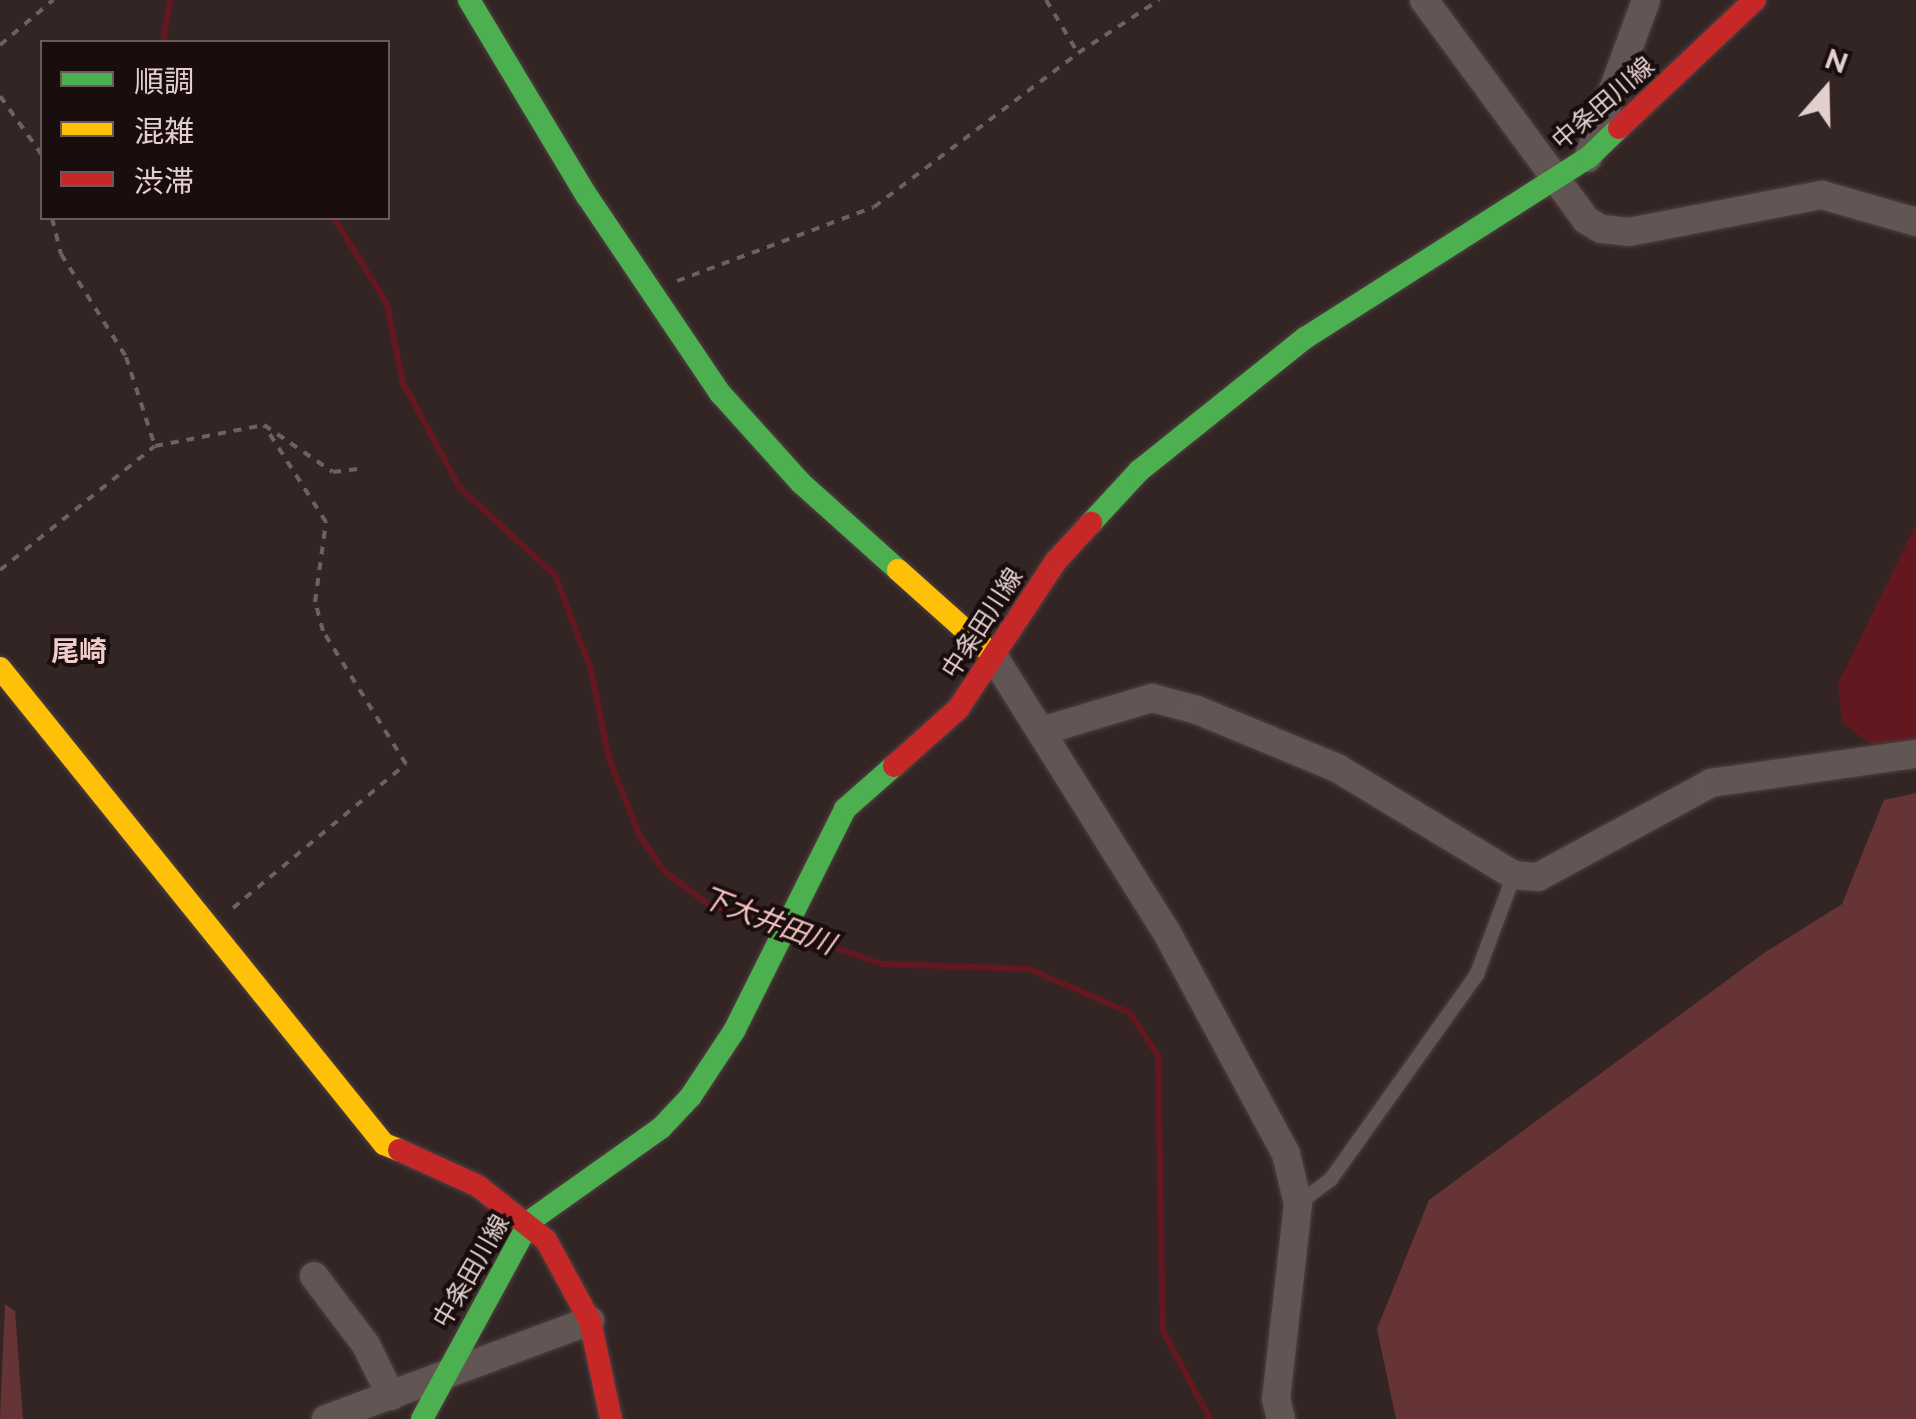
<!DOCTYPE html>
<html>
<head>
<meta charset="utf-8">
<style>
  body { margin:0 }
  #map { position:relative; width:1916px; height:1419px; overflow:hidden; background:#342525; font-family:Raleway,"Noto Sans JP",sans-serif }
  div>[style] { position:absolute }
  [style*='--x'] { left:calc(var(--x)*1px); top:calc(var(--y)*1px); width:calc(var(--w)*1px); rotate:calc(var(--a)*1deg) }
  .green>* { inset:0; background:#663435 }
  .water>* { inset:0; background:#631820 }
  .stream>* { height:6px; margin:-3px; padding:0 3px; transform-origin:3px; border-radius:3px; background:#631820 }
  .path>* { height:4px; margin-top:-2px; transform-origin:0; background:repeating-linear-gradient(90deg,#6d6261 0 8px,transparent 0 16px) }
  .roads { filter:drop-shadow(0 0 2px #4f4141) drop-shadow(0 0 2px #4f4141) }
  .lane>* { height:14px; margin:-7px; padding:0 7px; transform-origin:7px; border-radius:7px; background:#625655 }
  .street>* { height:28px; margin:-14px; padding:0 14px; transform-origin:14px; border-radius:14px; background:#625655 }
  .fast>* { height:22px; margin:-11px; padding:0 11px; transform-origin:11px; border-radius:11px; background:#4caf50 }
  .slow>* { height:22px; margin:-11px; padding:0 11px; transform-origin:11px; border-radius:11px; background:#ffc107 }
  .jam>* { height:22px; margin:-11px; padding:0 11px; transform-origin:11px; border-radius:11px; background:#c62828 }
  span { translate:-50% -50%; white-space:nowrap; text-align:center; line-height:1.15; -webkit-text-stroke:8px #190d0d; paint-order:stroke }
  .street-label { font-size:25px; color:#e2cfce }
  .neighbourhood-label { font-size:28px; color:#f0cbc9; font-weight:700 }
  .water-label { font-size:28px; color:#f6c4c3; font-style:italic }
  .legend { position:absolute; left:40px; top:40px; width:350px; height:180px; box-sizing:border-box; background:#190d0d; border:2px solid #695b5a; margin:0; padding:12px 18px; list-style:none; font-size:30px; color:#e2cfce }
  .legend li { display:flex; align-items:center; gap:20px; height:50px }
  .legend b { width:50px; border:2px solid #695b5a }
  .north { position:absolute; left:1776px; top:40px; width:100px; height:100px; -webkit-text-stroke:8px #190d0d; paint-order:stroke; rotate:20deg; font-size:28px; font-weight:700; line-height:40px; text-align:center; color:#e2cfce }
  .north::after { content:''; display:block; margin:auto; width:35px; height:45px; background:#e2cfce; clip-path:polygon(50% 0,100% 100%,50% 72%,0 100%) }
</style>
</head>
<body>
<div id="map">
  <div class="green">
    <div style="clip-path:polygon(1916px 793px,1916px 1419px,1396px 1419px,1377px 1329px,1429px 1200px,1764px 953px,1842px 904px,1884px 800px)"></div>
    <div style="clip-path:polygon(5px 1304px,15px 1311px,23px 1419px,0 1419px)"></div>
  </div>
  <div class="water">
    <div style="clip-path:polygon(1916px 524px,1916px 739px,1870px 744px,1842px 722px,1838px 684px)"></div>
  </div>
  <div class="stream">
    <div style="--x:163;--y:42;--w:43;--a:-80.5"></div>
    <div style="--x:334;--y:218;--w:101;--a:58.4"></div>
    <div style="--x:387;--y:304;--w:81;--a:78.6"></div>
    <div style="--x:403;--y:383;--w:119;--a:61.5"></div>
    <div style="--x:460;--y:488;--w:129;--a:42.5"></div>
    <div style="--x:555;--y:575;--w:102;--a:69.2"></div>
    <div style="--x:591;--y:670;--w:91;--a:78.6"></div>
    <div style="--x:609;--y:759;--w:83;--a:68.1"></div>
    <div style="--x:640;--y:836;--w:44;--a:55.2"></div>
    <div style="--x:665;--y:872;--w:54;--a:36.7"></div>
    <div style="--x:708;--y:904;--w:67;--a:19.2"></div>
    <div style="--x:797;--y:935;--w:90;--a:18.8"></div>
    <div style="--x:882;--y:964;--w:147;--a:1.9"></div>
    <div style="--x:1029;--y:969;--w:110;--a:23.5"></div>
    <div style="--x:1130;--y:1013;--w:51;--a:56.9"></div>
    <div style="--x:1158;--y:1056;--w:275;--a:89"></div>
    <div style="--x:1163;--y:1331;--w:100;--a:61.9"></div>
  </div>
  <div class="path">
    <div style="--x:1046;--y:0;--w:62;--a:58.9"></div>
    <div style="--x:1078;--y:53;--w:97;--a:-33.2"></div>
    <div style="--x:0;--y:45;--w:70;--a:-40.3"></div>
    <div style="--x:0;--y:96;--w:72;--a:54.6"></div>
    <div style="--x:52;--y:218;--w:37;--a:76"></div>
    <div style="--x:61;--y:254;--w:122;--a:57.7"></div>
    <div style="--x:126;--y:357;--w:94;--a:72"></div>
    <div style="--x:677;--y:281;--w:210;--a:-20.6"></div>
    <div style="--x:874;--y:207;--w:256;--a:-37"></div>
    <div style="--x:0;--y:570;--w:198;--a:-38.7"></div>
    <div style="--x:155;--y:446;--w:111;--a:-10.9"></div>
    <div style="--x:264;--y:425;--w:83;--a:34.3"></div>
    <div style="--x:333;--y:472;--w:25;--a:-7"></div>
    <div style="--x:233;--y:908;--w:225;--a:-39.8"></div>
    <div style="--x:406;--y:764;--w:157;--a:-122"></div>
    <div style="--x:323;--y:631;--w:30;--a:-105"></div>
    <div style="--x:315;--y:602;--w:81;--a:-82.2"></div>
    <div style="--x:326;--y:522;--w:115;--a:-122.6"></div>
  </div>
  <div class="roads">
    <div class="lane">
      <div style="--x:1298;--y:1204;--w:41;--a:-37.1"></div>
      <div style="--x:1331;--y:1179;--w:252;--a:-54.5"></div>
      <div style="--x:1477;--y:974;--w:106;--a:-69.5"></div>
    </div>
    <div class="street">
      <div style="--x:1424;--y:0;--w:273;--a:53.6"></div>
      <div style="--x:1586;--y:220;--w:17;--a:31"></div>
      <div style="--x:1601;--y:229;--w:28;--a:6"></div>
      <div style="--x:1629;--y:232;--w:197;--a:-10.9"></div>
      <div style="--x:1822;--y:195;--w:98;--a:16"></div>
      <div style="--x:1588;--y:158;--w:168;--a:-69.8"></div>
      <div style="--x:992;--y:654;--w:327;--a:57.9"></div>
      <div style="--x:1166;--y:931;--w:253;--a:61.7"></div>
      <div style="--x:1286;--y:1154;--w:51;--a:76.5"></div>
      <div style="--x:1298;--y:1204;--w:196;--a:96.4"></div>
      <div style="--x:1276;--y:1399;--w:21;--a:76"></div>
      <div style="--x:1045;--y:730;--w:112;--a:-16.7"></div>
      <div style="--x:1152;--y:698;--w:47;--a:14.9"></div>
      <div style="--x:1197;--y:710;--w:152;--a:22.5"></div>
      <div style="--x:1337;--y:768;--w:207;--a:31.2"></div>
      <div style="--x:1514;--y:875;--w:24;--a:5"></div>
      <div style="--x:1538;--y:877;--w:197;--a:-28.5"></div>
      <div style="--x:1711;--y:783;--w:207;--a:-8.1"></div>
      <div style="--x:314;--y:1276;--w:86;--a:53"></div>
      <div style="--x:366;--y:1345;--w:57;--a:63.9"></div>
      <div style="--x:326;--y:1419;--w:282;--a:-20.4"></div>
    </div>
    <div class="fast">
      <div style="--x:469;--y:0;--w:229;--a:59"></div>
      <div style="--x:587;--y:196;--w:238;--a:56"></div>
      <div style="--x:720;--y:393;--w:121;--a:48"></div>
      <div style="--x:801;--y:483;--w:130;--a:41.9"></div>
      <div style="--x:1091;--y:523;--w:71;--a:-47.3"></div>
      <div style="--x:1139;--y:471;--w:213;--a:-38.7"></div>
      <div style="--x:1305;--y:338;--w:335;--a:-32.5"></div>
      <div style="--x:1588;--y:158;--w:43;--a:-44.1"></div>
      <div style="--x:422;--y:1419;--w:226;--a:-61.4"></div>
      <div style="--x:530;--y:1221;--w:161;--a:-35.4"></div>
      <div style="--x:661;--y:1128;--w:44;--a:-46.8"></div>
      <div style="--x:691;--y:1096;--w:78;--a:-56.5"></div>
      <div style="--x:734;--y:1031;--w:248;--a:-63.4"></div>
      <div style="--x:845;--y:809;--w:65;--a:-41.3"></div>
    </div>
    <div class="slow">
      <div style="--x:898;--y:570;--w:126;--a:41.8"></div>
      <div style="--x:0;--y:668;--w:612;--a:51.11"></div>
      <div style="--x:384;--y:1144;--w:16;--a:22"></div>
    </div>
    <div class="jam">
      <div style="--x:1619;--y:128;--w:187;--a:-43.3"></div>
      <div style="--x:894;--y:766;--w:86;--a:-41.7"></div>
      <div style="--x:958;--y:709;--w:178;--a:-56.5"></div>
      <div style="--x:1056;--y:561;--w:52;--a:-47.4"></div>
      <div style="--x:399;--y:1150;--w:87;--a:24.5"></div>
      <div style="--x:478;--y:1186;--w:87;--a:38.5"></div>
      <div style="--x:546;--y:1240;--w:92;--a:61.5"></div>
      <div style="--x:590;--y:1321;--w:100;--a:77.9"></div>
    </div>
  </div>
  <div class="street-label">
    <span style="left:1603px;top:103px;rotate:-41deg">中条田川線</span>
    <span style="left:982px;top:623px;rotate:-57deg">中条田川線</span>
    <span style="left:471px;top:1271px;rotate:-60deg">中条田川線</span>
  </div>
  <div class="neighbourhood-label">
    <span style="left:79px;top:652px">尾崎</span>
  </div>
  <div class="water-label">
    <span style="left:768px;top:921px;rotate:21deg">下大井田川</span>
  </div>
  <ul class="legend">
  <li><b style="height:12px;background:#4caf50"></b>順調</li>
  <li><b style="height:12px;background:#ffc107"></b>混雑</li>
  <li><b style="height:12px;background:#c62828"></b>渋滞</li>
  </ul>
  <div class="north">N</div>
</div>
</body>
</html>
